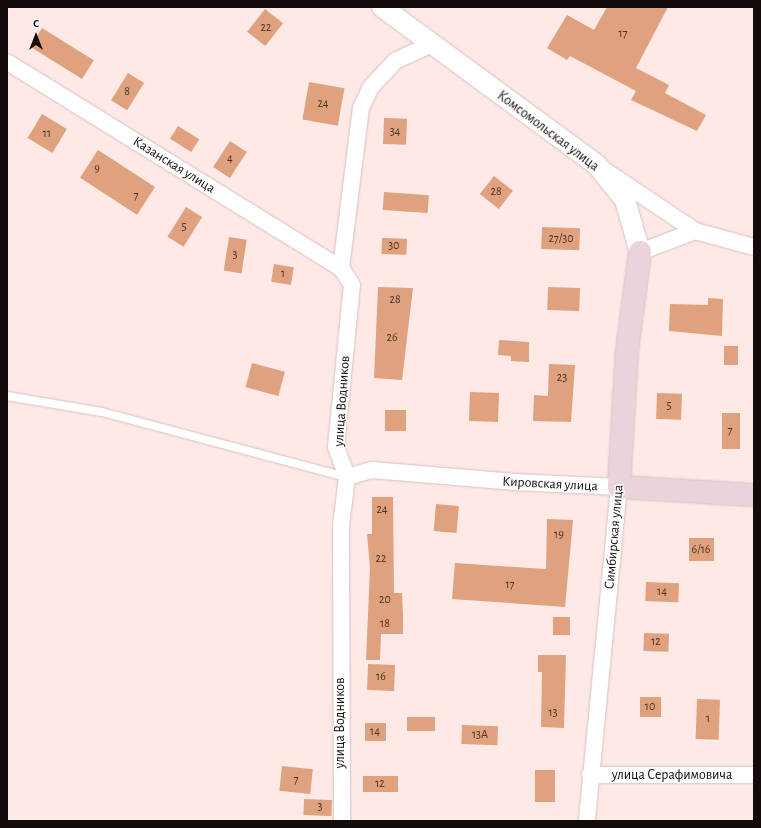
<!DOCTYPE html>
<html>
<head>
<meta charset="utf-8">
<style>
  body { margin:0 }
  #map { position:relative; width:761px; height:828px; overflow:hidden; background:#ffe9e7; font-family:"Alegreya Sans",sans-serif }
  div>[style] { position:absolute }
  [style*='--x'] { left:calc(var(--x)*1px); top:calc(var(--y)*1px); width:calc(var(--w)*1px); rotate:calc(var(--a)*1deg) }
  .building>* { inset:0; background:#e0a27e; transform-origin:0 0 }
  .roads { filter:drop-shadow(0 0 1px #d6c2c0) drop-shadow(0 0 1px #d6c2c0) }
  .service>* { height:8px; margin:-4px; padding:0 4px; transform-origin:4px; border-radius:4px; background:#fff }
  .minor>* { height:16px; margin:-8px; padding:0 8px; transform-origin:8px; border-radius:8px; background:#fff }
  .tertiary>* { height:20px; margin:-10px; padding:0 10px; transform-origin:10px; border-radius:10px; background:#fff }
  .secondary>* { height:22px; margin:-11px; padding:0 11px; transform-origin:11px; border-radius:11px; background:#ebd3dc }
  span { translate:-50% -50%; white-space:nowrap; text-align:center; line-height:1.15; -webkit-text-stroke:3px #fcfcfc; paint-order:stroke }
  .number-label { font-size:12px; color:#463228 }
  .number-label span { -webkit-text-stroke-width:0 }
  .street-label { font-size:14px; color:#130c0b }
  .frame { position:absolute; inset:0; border:8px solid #130c0b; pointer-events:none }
  .north { position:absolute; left:16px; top:16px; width:40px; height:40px; -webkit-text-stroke:3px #fcfcfc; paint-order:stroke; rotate:0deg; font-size:11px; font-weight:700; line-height:16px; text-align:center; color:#130c0b }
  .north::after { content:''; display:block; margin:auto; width:14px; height:18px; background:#130c0b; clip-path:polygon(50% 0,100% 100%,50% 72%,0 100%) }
</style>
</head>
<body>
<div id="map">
  <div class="building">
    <div style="clip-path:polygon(607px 7px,668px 7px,636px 68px,669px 85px,665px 93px,706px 115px,697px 131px,631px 100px,636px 91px,570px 56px,567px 60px,547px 48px,567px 15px,594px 30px)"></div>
    <div style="left:265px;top:9px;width:23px;height:29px;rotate:38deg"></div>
    <div style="left:42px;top:28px;width:61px;height:22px;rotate:32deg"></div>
    <div style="left:128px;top:73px;width:19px;height:32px;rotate:32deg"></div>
    <div style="left:309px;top:82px;width:36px;height:38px;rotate:10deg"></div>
    <div style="left:42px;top:114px;width:29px;height:28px;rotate:31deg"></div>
    <div style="left:384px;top:118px;width:23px;height:26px;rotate:2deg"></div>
    <div style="left:178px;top:126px;width:25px;height:15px;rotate:32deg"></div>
    <div style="left:230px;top:141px;width:20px;height:31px;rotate:33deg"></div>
    <div style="left:98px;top:150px;width:68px;height:33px;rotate:33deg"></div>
    <div style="left:494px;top:176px;width:24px;height:23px;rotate:38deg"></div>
    <div style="left:384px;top:192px;width:45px;height:18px;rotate:4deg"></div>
    <div style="left:186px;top:207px;width:19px;height:35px;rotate:32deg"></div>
    <div style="left:542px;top:227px;width:38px;height:22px;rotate:2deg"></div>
    <div style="left:229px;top:237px;width:18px;height:34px;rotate:9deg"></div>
    <div style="left:382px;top:238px;width:25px;height:16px;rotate:2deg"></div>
    <div style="left:274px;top:264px;width:20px;height:18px;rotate:9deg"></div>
    <div style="clip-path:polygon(378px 287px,413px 288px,402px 380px,374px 378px)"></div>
    <div style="left:548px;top:287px;width:32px;height:23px;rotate:2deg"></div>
    <div style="clip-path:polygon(708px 298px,723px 299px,722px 336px,669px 331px,670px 304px,708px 305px)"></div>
    <div style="clip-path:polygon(499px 340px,529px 342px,529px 362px,511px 361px,511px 356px,498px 355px)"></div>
    <div style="left:724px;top:346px;width:14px;height:19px"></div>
    <div style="left:252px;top:363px;width:34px;height:25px;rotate:15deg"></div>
    <div style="clip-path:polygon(549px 364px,575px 365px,571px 422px,533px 421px,534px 395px,548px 396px)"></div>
    <div style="left:470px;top:392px;width:29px;height:29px;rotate:2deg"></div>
    <div style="left:657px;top:393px;width:25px;height:26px;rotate:2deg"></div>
    <div style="left:385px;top:410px;width:21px;height:21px"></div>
    <div style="left:722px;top:413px;width:18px;height:36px"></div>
    <div style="clip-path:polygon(372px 497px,393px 497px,394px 593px,402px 593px,403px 615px,403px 634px,381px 634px,380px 660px,366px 660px,370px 568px,367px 534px,372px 534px)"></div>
    <div style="left:436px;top:504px;width:23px;height:27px;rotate:5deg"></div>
    <div style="clip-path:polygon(547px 519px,573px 520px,565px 607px,452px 599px,455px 563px,546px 569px)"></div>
    <div style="left:689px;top:538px;width:25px;height:23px"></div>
    <div style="left:646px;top:582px;width:33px;height:19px;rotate:2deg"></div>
    <div style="left:553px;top:617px;width:17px;height:18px"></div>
    <div style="left:644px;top:633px;width:25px;height:18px;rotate:2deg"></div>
    <div style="clip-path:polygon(538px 655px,566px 655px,564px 728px,541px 727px,542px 672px,538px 672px)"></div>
    <div style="left:368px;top:664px;width:27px;height:26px;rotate:2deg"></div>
    <div style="left:640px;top:697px;width:21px;height:20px"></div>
    <div style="left:697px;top:699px;width:23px;height:40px;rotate:2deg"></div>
    <div style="left:407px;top:717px;width:28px;height:14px"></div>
    <div style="left:365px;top:723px;width:21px;height:18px"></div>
    <div style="left:462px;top:725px;width:36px;height:19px;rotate:2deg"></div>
    <div style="left:282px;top:766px;width:31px;height:25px;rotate:6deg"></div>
    <div style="left:535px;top:770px;width:20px;height:32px"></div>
    <div style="left:363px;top:776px;width:35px;height:16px"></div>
    <div style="left:304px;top:799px;width:28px;height:16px;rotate:2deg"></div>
  </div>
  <div class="roads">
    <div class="service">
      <div style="--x:7;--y:396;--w:96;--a:9.6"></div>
      <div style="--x:102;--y:412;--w:253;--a:14.9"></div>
    </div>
    <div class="minor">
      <div style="--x:7;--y:62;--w:392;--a:31.7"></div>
      <div style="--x:607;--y:172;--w:106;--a:33.8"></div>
      <div style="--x:640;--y:252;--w:59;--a:-20.9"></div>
      <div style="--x:695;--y:231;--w:61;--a:15.2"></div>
      <div style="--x:347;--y:477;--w:26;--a:-16"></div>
      <div style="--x:372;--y:470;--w:144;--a:4.8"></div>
      <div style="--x:515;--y:482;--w:104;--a:2.8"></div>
      <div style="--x:619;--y:487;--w:336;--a:95.5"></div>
      <div style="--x:590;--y:775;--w:164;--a:0"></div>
      <div style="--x:342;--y:821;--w:295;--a:-90.2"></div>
      <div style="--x:341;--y:526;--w:49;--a:-83"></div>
      <div style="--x:347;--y:477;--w:32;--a:-110"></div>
      <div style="--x:336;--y:447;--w:163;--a:-84.4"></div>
      <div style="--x:352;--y:285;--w:20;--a:-123"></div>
      <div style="--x:341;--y:268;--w:161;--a:-82.9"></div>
      <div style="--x:361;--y:108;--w:23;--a:-65"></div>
      <div style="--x:371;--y:87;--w:35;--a:-47"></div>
      <div style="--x:395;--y:61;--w:41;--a:-24.7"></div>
    </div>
    <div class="tertiary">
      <div style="--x:382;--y:7;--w:265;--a:36.3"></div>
      <div style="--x:596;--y:164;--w:46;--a:51.1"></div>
      <div style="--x:625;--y:200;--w:54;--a:73.9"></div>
    </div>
    <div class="secondary">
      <div style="--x:640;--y:252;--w:100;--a:97.5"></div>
      <div style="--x:627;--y:351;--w:136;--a:93.4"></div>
      <div style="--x:619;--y:487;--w:135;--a:3.4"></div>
    </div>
  </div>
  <div class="number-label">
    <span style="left:266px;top:28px">22</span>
    <span style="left:623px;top:34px">17</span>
    <span style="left:127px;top:92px">8</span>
    <span style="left:323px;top:104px">24</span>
    <span style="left:395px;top:132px">34</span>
    <span style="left:47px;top:134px">11</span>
    <span style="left:230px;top:159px">4</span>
    <span style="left:97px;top:169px">9</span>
    <span style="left:496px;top:192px">28</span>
    <span style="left:136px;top:196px">7</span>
    <span style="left:184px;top:227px">5</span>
    <span style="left:561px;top:239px">27/30</span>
    <span style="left:394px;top:246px">30</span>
    <span style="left:235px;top:255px">3</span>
    <span style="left:283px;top:274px">1</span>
    <span style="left:395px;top:300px">28</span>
    <span style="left:392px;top:338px">26</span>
    <span style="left:562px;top:378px">23</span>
    <span style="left:669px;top:406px">5</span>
    <span style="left:730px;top:431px">7</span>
    <span style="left:382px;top:510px">24</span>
    <span style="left:559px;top:535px">19</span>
    <span style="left:701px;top:550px">6/16</span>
    <span style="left:381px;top:559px">22</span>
    <span style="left:510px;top:585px">17</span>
    <span style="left:662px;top:592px">14</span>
    <span style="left:385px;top:600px">20</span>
    <span style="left:385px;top:624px">18</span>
    <span style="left:656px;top:642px">12</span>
    <span style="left:381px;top:677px">16</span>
    <span style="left:650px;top:707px">10</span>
    <span style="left:553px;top:713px">13</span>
    <span style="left:708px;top:719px">1</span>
    <span style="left:375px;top:732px">14</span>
    <span style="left:480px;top:735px">13А</span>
    <span style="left:296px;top:780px">7</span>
    <span style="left:380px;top:784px">12</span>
    <span style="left:320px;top:807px">3</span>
  </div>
  <div class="street-label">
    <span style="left:548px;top:131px;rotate:37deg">Комсомольская улица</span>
    <span style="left:174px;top:165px;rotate:32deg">Казанская улица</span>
    <span style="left:342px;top:401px;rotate:-86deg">улица Водников</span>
    <span style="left:550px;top:484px;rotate:3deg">Кировская улица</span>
    <span style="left:614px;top:537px;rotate:-85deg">Симбирская улица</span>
    <span style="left:340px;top:723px;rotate:-90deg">улица Водников</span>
    <span style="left:672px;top:775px">улица Серафимовича</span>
  </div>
  <div class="frame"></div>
  <div class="north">С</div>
</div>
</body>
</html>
